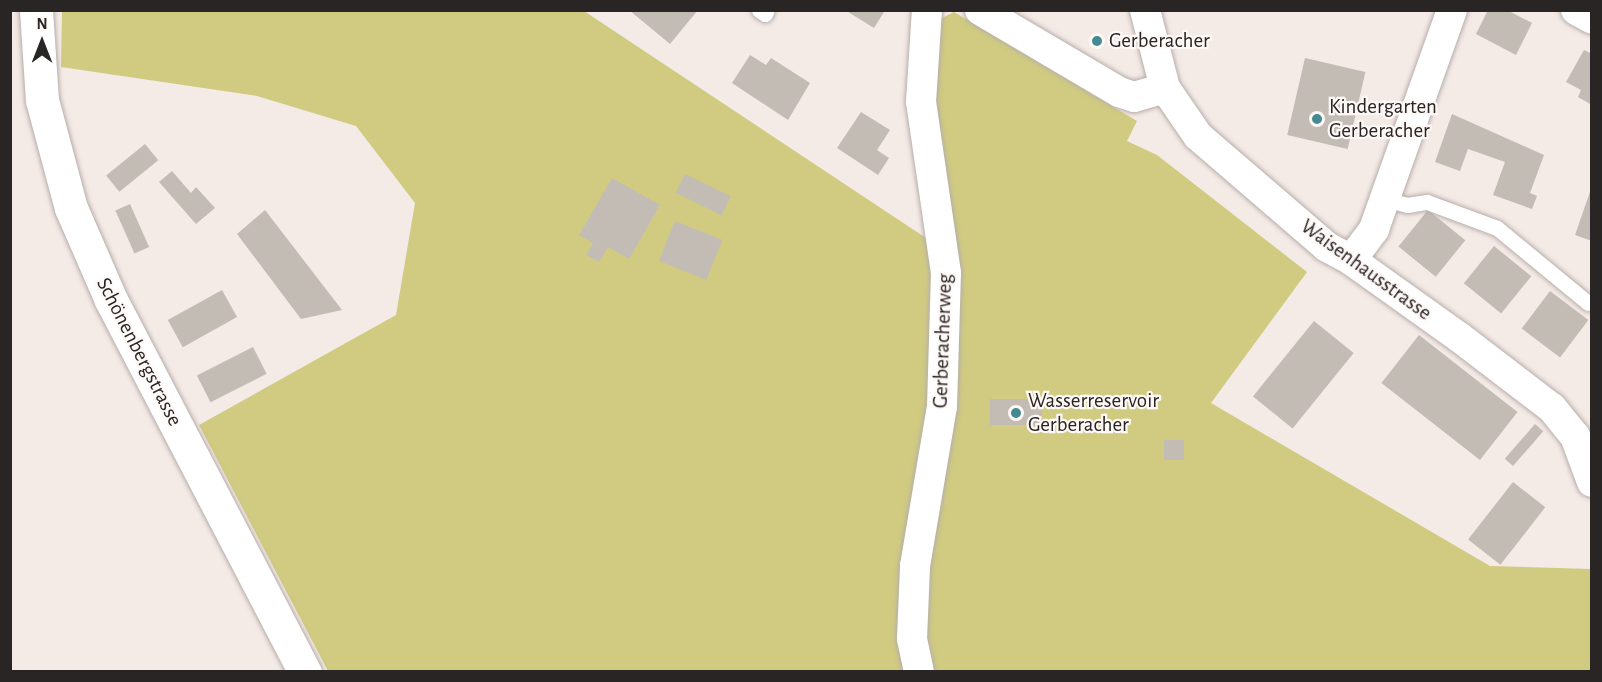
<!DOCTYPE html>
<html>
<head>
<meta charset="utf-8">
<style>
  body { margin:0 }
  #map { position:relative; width:1602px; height:682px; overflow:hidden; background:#f4eae6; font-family:"Alegreya Sans",sans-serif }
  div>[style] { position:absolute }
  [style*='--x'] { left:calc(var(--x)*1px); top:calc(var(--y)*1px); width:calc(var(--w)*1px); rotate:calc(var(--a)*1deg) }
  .green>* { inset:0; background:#d0cb80 }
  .building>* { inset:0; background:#c2bcb5; transform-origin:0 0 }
  .roads { filter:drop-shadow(0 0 2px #b7adaa) drop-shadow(0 0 2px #b7adaa) }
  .service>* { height:15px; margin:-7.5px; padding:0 7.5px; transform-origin:7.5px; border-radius:7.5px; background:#fff }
  .minor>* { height:30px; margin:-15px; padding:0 15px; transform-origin:15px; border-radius:15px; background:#fff }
  .tertiary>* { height:33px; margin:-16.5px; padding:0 16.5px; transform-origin:16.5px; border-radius:16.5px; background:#fff }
  .dots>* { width:16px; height:16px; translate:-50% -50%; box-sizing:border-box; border:3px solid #fef8f6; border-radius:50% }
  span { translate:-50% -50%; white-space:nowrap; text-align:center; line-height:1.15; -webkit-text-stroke:4.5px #fef8f6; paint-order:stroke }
  .poi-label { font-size:21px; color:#292524 }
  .left { translate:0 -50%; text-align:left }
  .street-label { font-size:21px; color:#292524 }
  .frame { position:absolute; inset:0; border:12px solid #292524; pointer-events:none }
  .north { position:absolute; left:12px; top:12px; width:60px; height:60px; -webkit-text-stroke:4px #fef8f6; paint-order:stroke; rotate:0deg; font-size:16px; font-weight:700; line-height:24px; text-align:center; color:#292524 }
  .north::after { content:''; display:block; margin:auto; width:21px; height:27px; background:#292524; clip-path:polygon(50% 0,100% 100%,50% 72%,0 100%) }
</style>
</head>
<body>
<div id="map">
  <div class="green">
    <div style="clip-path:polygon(62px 11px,584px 11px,926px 238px,936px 21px,954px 12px,1137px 121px,1127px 141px,1157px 155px,1307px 272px,1211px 403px,1490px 566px,1591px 569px,1591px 671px,328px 671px,199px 425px,396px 315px,415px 203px,356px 126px,257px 96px,61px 67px)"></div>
  </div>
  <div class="building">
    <div style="clip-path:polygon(629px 10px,698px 10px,670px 44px)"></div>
    <div style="clip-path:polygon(845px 10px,882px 10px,884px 12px,874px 28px)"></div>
    <div style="clip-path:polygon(1488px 10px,1507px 10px,1532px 23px,1516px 55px,1476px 34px)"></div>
    <div style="clip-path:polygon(1584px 50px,1592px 54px,1592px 105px,1578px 97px,1581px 90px,1566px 82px)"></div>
    <div style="clip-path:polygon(750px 55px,766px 65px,771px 58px,810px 83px,788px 120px,732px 83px)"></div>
    <div style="left:1305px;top:58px;width:62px;height:79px;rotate:13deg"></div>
    <div style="clip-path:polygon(861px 112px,890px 130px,877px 150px,889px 158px,878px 175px,837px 148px)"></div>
    <div style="clip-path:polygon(1452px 114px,1544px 155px,1530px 193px,1537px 196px,1532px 209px,1493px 195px,1505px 162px,1468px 149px,1460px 171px,1435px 162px)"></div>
    <div style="left:145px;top:144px;width:21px;height:50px;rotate:51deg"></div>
    <div style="clip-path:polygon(172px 171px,191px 193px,196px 187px,215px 208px,196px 224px,159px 182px)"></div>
    <div style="left:685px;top:174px;width:51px;height:21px;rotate:26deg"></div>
    <div style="clip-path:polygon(612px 178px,660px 205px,629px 259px,608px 247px,599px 262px,586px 255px,593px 243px,579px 235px)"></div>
    <div style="clip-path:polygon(1591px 189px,1592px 189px,1592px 241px,1575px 235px)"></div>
    <div style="left:130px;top:204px;width:47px;height:16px;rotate:66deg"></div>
    <div style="clip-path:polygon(265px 210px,342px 310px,301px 319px,237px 234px)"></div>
    <div style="left:1428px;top:210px;width:48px;height:47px;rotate:39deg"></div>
    <div style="left:675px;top:221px;width:51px;height:43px;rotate:22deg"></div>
    <div style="left:1494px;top:246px;width:48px;height:48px;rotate:39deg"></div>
    <div style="left:222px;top:290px;width:31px;height:62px;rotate:61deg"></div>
    <div style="left:1550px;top:291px;width:48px;height:47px;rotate:37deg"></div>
    <div style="left:1314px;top:321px;width:51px;height:97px;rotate:39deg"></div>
    <div style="left:1419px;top:335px;width:125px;height:61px;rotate:38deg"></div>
    <div style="left:253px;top:347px;width:30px;height:63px;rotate:63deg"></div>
    <div style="left:1042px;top:399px;width:26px;height:52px;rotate:90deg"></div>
    <div style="left:1535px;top:424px;width:11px;height:46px;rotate:41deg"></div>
    <div style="left:1164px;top:440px;width:20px;height:20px"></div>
    <div style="left:1513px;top:482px;width:41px;height:73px;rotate:38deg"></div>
  </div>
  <div class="roads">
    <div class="service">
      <div style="--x:759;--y:10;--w:7;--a:34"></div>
      <div style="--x:765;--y:14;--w:4;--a:-63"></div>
      <div style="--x:1385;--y:199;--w:23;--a:15"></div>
      <div style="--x:1407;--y:205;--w:20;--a:-9"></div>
      <div style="--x:1427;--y:202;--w:75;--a:20.4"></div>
      <div style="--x:1497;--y:228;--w:118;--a:39.5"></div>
    </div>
    <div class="minor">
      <div style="--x:980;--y:10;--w:161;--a:30.5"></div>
      <div style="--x:1119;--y:92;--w:16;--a:18"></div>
      <div style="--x:1134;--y:97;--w:32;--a:-16"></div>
      <div style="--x:1145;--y:10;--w:81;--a:75.6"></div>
      <div style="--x:1165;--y:88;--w:58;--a:55.5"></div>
      <div style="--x:1198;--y:136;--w:170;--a:40.7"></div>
      <div style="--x:1327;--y:247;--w:27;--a:28"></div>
      <div style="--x:1351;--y:260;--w:133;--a:35.5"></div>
      <div style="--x:1459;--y:337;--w:117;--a:37.4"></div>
      <div style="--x:1552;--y:408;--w:36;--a:51"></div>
      <div style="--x:1575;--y:436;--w:49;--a:69.7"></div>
      <div style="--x:1576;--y:10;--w:18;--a:29"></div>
      <div style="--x:1351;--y:260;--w:39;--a:-53"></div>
      <div style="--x:1374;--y:229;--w:232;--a:-70.4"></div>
      <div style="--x:919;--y:672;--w:34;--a:-102"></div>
      <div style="--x:912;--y:639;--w:73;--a:-87.6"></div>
      <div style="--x:915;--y:566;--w:161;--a:-80.4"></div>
      <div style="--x:942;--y:407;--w:134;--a:-88.3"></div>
      <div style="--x:946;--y:273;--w:173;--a:-98.3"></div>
      <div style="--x:921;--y:102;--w:92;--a:-86.3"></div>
    </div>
    <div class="tertiary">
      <div style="--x:36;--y:10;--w:90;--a:86.2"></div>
      <div style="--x:42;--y:100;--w:112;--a:75"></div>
      <div style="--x:71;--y:208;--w:100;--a:66.5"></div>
      <div style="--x:111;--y:300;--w:420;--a:62.5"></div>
    </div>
  </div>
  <div class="dots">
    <div style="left:1097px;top:41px;background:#448b91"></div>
    <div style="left:1317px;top:119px;background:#448b91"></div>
    <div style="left:1016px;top:413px;background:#448b91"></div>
  </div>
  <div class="poi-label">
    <span class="left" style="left:1109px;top:41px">Gerberacher</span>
    <span class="left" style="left:1329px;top:119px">Kindergarten<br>Gerberacher</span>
    <span class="left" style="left:1028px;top:413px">Wasserreservoir<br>Gerberacher</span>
  </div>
  <div class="street-label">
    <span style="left:1366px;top:270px;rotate:36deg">Waisenhausstrasse</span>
    <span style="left:943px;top:341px;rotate:-88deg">Gerberacherweg</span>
    <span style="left:139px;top:352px;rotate:63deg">Schönenbergstrasse</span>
  </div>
  <div class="frame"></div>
  <div class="north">N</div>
</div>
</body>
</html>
